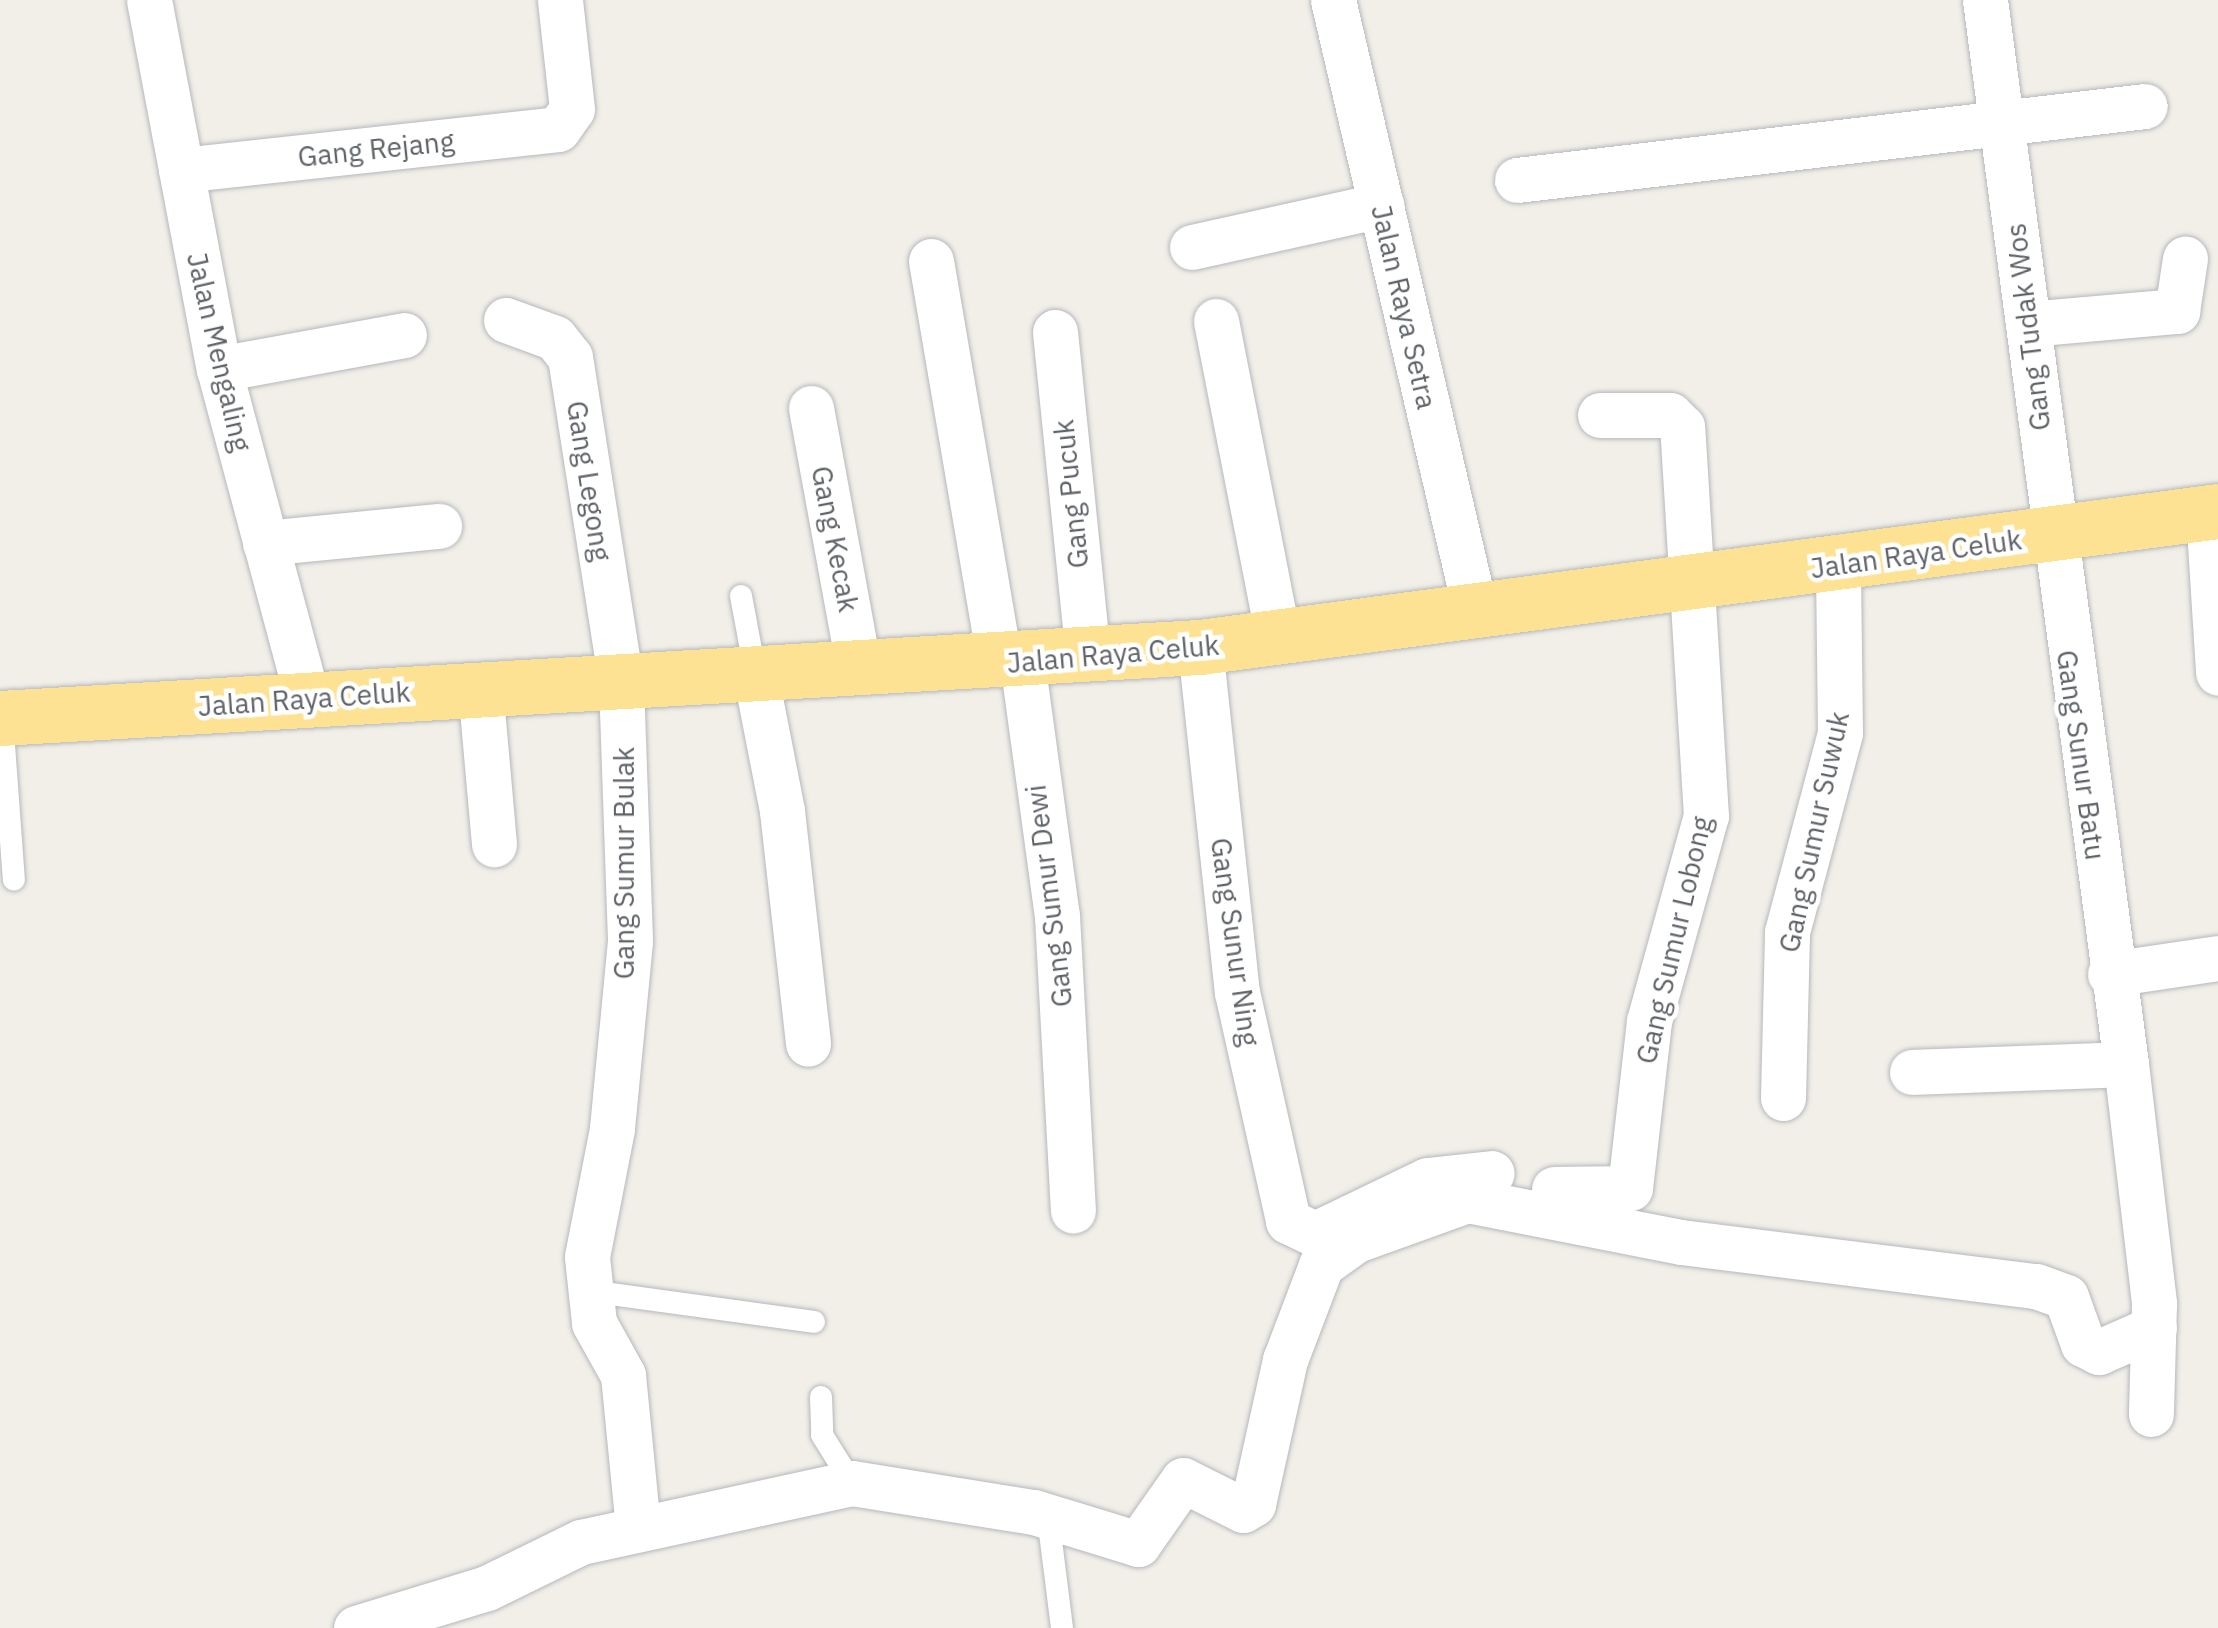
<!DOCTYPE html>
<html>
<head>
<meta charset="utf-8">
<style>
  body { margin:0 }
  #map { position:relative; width:2218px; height:1628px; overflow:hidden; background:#f1efe8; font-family:"IBM Plex Sans",sans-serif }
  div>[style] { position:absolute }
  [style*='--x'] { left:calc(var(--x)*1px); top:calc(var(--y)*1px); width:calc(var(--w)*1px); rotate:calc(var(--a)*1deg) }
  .roads { filter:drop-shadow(0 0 2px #b5b8bc) drop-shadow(0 0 2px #b5b8bc) }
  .lane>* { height:22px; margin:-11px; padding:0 11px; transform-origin:11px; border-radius:11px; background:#fff }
  .street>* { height:45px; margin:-22.5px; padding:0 22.5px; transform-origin:22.5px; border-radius:22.5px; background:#fff }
  .highway>* { height:55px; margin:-27.5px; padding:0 27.5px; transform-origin:27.5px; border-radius:27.5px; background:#fde293 }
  span { translate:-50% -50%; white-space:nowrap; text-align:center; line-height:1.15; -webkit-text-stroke:9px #fff; paint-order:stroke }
  .street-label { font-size:28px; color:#5f6368 }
</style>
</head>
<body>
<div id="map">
  <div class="roads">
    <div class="lane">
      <div style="--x:741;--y:596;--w:81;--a:79.4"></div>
      <div style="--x:2;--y:718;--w:162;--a:85.8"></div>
      <div style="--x:589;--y:1291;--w:227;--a:7.8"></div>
      <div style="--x:821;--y:1397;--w:38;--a:88"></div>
      <div style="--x:822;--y:1435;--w:57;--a:58"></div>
      <div style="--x:1048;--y:1517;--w:112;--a:82.8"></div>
    </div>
    <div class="street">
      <div style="--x:149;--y:0;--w:376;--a:79.3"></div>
      <div style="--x:219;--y:369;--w:343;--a:75"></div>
      <div style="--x:1333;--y:0;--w:630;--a:76.89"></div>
      <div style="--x:1985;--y:0;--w:1073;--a:82.45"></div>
      <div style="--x:2126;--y:1064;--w:242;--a:83.3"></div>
      <div style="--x:2154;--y:1304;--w:110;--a:91.6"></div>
      <div style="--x:181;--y:170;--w:379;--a:-6.2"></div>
      <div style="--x:558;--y:129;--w:24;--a:-55"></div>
      <div style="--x:572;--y:109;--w:110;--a:-96.3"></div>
      <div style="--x:1517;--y:180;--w:632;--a:-6.72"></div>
      <div style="--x:1192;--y:247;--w:194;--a:-12.5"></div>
      <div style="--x:931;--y:261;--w:409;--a:80.3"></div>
      <div style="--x:506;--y:320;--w:52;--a:20.2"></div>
      <div style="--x:555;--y:338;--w:24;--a:52"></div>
      <div style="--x:570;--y:357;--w:329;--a:81.1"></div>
      <div style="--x:621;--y:682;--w:259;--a:88"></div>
      <div style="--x:630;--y:941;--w:189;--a:95.5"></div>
      <div style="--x:612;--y:1129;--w:130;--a:101.1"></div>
      <div style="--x:587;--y:1257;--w:66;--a:83.9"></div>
      <div style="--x:594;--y:1323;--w:60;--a:60.9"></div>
      <div style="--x:623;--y:1375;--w:153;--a:84.4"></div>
      <div style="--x:1216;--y:321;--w:322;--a:78.9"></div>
      <div style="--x:2028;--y:324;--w:150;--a:-5"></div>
      <div style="--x:2177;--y:311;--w:53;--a:-81.3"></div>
      <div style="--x:1055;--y:332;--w:325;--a:84.2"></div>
      <div style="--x:219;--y:369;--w:188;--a:-10.4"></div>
      <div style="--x:811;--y:408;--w:266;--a:79.6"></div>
      <div style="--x:2208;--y:512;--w:161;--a:86.4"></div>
      <div style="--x:265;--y:543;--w:175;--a:-5.6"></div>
      <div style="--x:1200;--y:647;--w:347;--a:83.9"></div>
      <div style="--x:1237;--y:992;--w:235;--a:77.4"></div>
      <div style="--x:1288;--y:1221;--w:30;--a:26"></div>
      <div style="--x:1315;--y:1234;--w:124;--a:-25.7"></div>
      <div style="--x:1427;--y:1180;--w:65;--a:-6.1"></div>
      <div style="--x:1022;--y:661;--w:257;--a:82.2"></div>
      <div style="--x:1057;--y:916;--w:295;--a:86.9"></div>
      <div style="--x:756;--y:678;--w:136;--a:78.9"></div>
      <div style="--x:782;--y:811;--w:234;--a:83.6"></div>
      <div style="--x:480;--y:687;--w:158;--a:84.9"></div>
      <div style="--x:2110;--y:974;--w:109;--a:-8.4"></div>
      <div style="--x:1912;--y:1072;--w:214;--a:-2.1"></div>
      <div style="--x:1783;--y:1098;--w:166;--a:-88.6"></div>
      <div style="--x:1787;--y:932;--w:206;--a:-75.1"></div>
      <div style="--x:1840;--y:733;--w:167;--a:-90.7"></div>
      <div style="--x:1554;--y:1189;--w:76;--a:-0.8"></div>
      <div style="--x:1630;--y:1188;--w:168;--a:-83.5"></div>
      <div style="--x:1649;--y:1021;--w:213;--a:-74.5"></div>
      <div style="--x:1706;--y:816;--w:390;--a:-93.5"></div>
      <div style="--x:1682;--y:427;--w:17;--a:-135"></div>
      <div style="--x:1670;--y:415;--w:70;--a:180"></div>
      <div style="--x:356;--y:1628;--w:137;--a:-17"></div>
      <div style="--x:487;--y:1588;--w:105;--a:-26.1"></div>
      <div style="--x:581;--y:1542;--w:277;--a:-12.3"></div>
      <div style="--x:852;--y:1483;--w:184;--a:9.1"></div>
      <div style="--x:1034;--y:1512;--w:109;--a:17.1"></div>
      <div style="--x:1138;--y:1544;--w:78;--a:-54.9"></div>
      <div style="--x:1183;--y:1480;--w:67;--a:26.6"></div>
      <div style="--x:1243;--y:1510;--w:12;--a:-31"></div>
      <div style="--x:1253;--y:1504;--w:148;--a:-77.5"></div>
      <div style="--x:1285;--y:1360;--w:102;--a:-69.2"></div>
      <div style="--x:1321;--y:1265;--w:43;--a:-35.5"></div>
      <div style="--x:1356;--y:1240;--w:118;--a:-19.8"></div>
      <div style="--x:1467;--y:1200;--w:218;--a:11.1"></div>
      <div style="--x:1681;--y:1242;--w:358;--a:7.1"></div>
      <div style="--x:2036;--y:1286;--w:32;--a:20"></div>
      <div style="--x:2066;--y:1297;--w:50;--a:70.1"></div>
      <div style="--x:2083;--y:1344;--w:18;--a:27"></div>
      <div style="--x:2099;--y:1352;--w:60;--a:-23.6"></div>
    </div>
    <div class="highway">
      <div style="--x:0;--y:718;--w:1202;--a:-3.39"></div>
      <div style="--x:1200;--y:647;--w:1027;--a:-7.61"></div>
    </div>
  </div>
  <div class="street-label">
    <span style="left:376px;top:149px;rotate:-6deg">Gang Rejang</span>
    <span style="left:1404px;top:307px;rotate:77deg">Jalan Raya Setra</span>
    <span style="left:2028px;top:327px;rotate:-97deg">Gang Tudak Wos</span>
    <span style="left:219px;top:352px;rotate:77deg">Jalan Mengaling</span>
    <span style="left:589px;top:481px;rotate:81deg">Gang Legong</span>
    <span style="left:1071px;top:494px;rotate:-96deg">Gang Pucuk</span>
    <span style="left:835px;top:539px;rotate:79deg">Gang Kecak</span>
    <span style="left:1916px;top:554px;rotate:-8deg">Jalan Raya Celuk</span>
    <span style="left:1113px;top:654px;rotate:-5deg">Jalan Raya Celuk</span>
    <span style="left:304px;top:699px;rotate:-4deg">Jalan Raya Celuk</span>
    <span style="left:2081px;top:755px;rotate:82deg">Gang Sunur Batu</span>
    <span style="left:1814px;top:832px;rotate:-78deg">Gang Sumur Suwuk</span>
    <span style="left:624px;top:863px;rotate:-90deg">Gang Sumur Bulak</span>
    <span style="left:1049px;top:896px;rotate:-97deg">Gang Sumur Dewi</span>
    <span style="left:1674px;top:940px;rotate:-77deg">Gang Sumur Lobong</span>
    <span style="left:1235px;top:942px;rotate:82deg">Gang Sunur Ning</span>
  </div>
</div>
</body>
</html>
